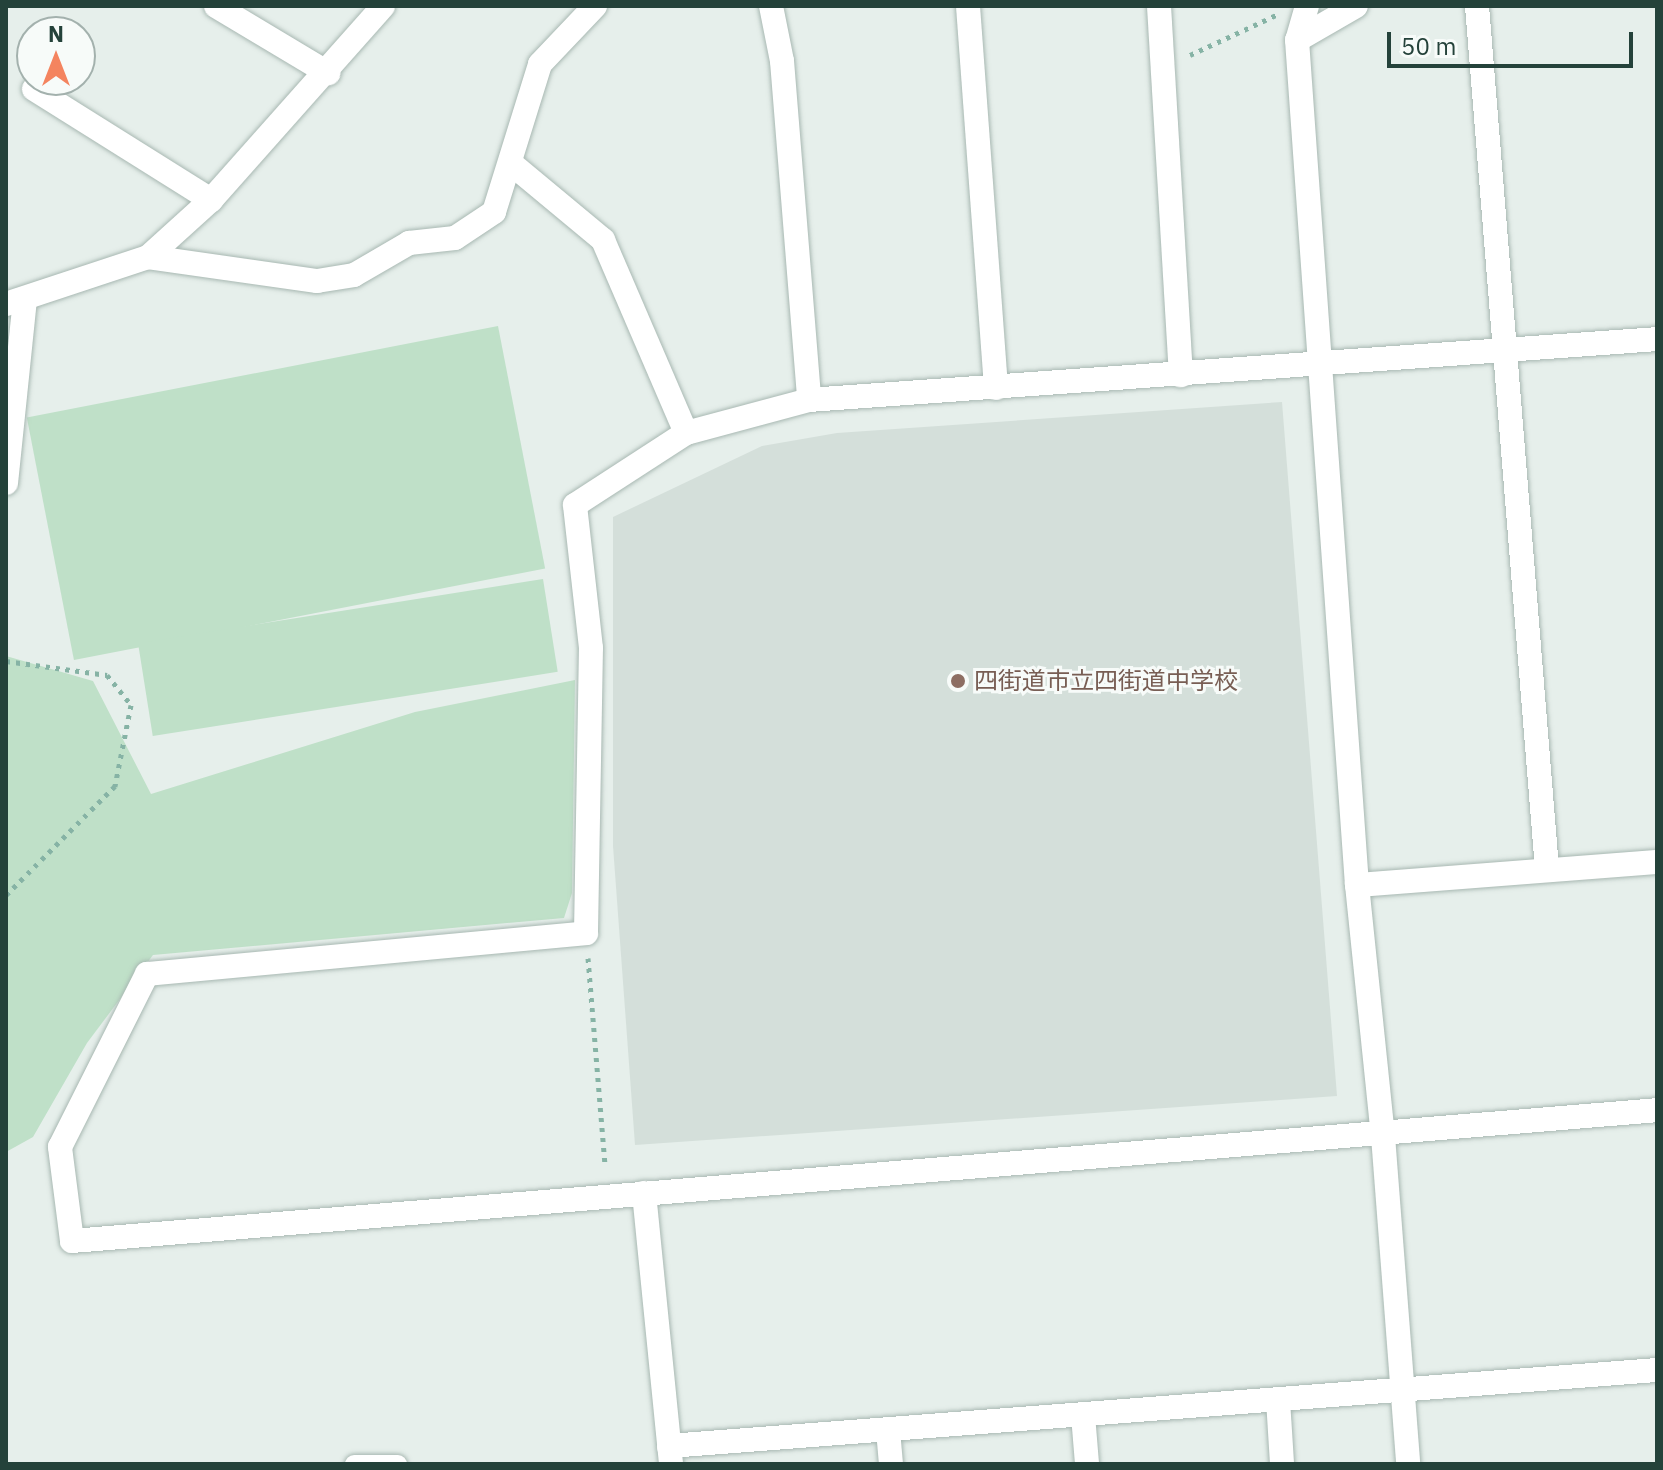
<!DOCTYPE html>
<html>
<head>
<meta charset="utf-8">
<style>
  body { margin:0 }
  #map { position:relative; width:1663px; height:1470px; overflow:hidden; background:#e6efeb; font-family:"IBM Plex Sans","Noto Sans JP",sans-serif }
  div>[style] { position:absolute }
  [style*='--x'] { left:calc(var(--x)*1px); top:calc(var(--y)*1px); width:calc(var(--w)*1px); rotate:calc(var(--a)*1deg) }
  .built>* { inset:0; background:#d4dfda }
  .green>* { inset:0; background:#bfe0c8; transform-origin:0 0 }
  .path>* { height:5px; margin-top:-2.5px; transform-origin:0; background:repeating-linear-gradient(90deg,#86b3a5 0 4px,transparent 0 10px) }
  .roads { filter:drop-shadow(0 0 2px #a8b8b2) drop-shadow(0 0 2px #a8b8b2) }
  .lane>* { height:18px; margin:-9px; padding:0 9px; transform-origin:9px; border-radius:9px; background:#fff }
  .street>* { height:24px; margin:-12px; padding:0 12px; transform-origin:12px; border-radius:12px; background:#fff }
  .secondary>* { height:24px; margin:-12px; padding:0 12px; transform-origin:12px; border-radius:12px; background:#fff }
  .dots>* { width:22px; height:22px; translate:-50% -50%; box-sizing:border-box; border:4px solid #f7fbf9; border-radius:50% }
  span { translate:-50% -50%; white-space:nowrap; text-align:center; line-height:1.15; -webkit-text-stroke:6px #f7fbf9; paint-order:stroke }
  .education-label { font-size:24px; color:#785e54 }
  .left { translate:0 -50%; text-align:left }
  .frame { position:absolute; inset:0; border:8px solid #24423a; pointer-events:none }
  .north { position:absolute; left:16px; top:16px; width:80px; height:80px; box-sizing:border-box; background:#f7fbf9; border:2px solid #a3b1ad; border-radius:50%; rotate:0deg; font-size:22px; font-weight:700; line-height:32px; text-align:center; color:#24423a }
  .north::after { content:''; display:block; margin:auto; width:28px; height:36px; background:#f4845f; clip-path:polygon(50% 0,100% 100%,50% 72%,0 100%) }
  .scale { position:absolute; left:1387px; top:32px; width:246px; height:36px; box-sizing:border-box; border:4px solid #24423a; border-top:0; padding-left:10px; font-size:24px; line-height:28px; white-space:nowrap; color:#24423a; -webkit-text-stroke:6px #f7fbf9; paint-order:stroke }
</style>
</head>
<body>
<div id="map">
  <div class="built">
    <div style="clip-path:polygon(1282px 402px,1337px 1096px,635px 1145px,613px 846px,613px 517px,762px 446px,837px 433px)"></div>
  </div>
  <div class="green">
    <div style="left:498px;top:326px;width:247px;height:480px;rotate:79deg"></div>
    <div style="left:543px;top:579px;width:94px;height:410px;rotate:81deg"></div>
    <div style="clip-path:polygon(6px 656px,93px 681px,151px 794px,415px 712px,575px 680px,572px 893px,564px 918px,153px 955px,87px 1043px,33px 1137px,6px 1152px)"></div>
  </div>
  <div class="path">
    <div style="--x:1190;--y:55;--w:95;--a:-24.9"></div>
    <div style="--x:6;--y:661;--w:102;--a:7.9"></div>
    <div style="--x:107;--y:675;--w:38;--a:51"></div>
    <div style="--x:131;--y:705;--w:83;--a:101.2"></div>
    <div style="--x:115;--y:786;--w:154;--a:135"></div>
    <div style="--x:588;--y:958;--w:208;--a:85.3"></div>
  </div>
  <div class="roads">
    <div class="lane">
      <div style="--x:354;--y:1464;--w:44;--a:0"></div>
    </div>
    <div class="street">
      <div style="--x:216;--y:6;--w:131;--a:30.9"></div>
      <div style="--x:771;--y:6;--w:56;--a:78.7"></div>
      <div style="--x:782;--y:61;--w:340;--a:85.4"></div>
      <div style="--x:968;--y:6;--w:383;--a:85.8"></div>
      <div style="--x:1159;--y:6;--w:370;--a:86.6"></div>
      <div style="--x:1307;--y:6;--w:35;--a:106"></div>
      <div style="--x:1297;--y:40;--w:847;--a:85.94"></div>
      <div style="--x:1357;--y:885;--w:252;--a:84.1"></div>
      <div style="--x:1477;--y:6;--w:865;--a:85.36"></div>
      <div style="--x:1297;--y:40;--w:68;--a:-30"></div>
      <div style="--x:34;--y:89;--w:209;--a:32.1"></div>
      <div style="--x:514;--y:166;--w:116;--a:39.7"></div>
      <div style="--x:603;--y:240;--w:210;--a:66.7"></div>
      <div style="--x:148;--y:257;--w:171;--a:8.1"></div>
      <div style="--x:317;--y:281;--w:37;--a:-9"></div>
      <div style="--x:354;--y:275;--w:64;--a:-30.2"></div>
      <div style="--x:409;--y:243;--w:46;--a:-6.2"></div>
      <div style="--x:455;--y:238;--w:47;--a:-33.7"></div>
      <div style="--x:494;--y:212;--w:155;--a:-72.7"></div>
      <div style="--x:540;--y:64;--w:80;--a:-46.5"></div>
      <div style="--x:6;--y:483;--w:185;--a:-84.1"></div>
      <div style="--x:1357;--y:885;--w:301;--a:-4.4"></div>
      <div style="--x:72;--y:1241;--w:95;--a:-97.3"></div>
      <div style="--x:60;--y:1147;--w:194;--a:-63.3"></div>
      <div style="--x:147;--y:974;--w:441;--a:-5.3"></div>
      <div style="--x:586;--y:933;--w:285;--a:-89"></div>
      <div style="--x:591;--y:648;--w:144;--a:-96.4"></div>
      <div style="--x:575;--y:505;--w:132;--a:-33"></div>
      <div style="--x:686;--y:433;--w:127;--a:-15"></div>
      <div style="--x:809;--y:400;--w:850;--a:-4.11"></div>
      <div style="--x:1278;--y:1400;--w:64;--a:86.4"></div>
      <div style="--x:1083;--y:1415;--w:49;--a:85.3"></div>
      <div style="--x:888;--y:1430;--w:34;--a:85"></div>
      <div style="--x:669;--y:1446;--w:991;--a:-4.4"></div>
    </div>
    <div class="secondary">
      <div style="--x:6;--y:304;--w:150;--a:-18.3"></div>
      <div style="--x:148;--y:257;--w:85;--a:-42.1"></div>
      <div style="--x:211;--y:200;--w:259;--a:-48.4"></div>
      <div style="--x:1383;--y:1136;--w:329;--a:85.6"></div>
      <div style="--x:644;--y:1193;--w:272;--a:84.3"></div>
      <div style="--x:72;--y:1241;--w:1590;--a:-4.72"></div>
    </div>
  </div>
  <div class="dots">
    <div style="left:958px;top:681px;background:#8d6e63"></div>
  </div>
  <div class="education-label">
    <span class="left" style="left:974px;top:681px">四街道市立四街道中学校</span>
  </div>
  <div class="frame"></div>
  <div class="north">N</div>
  <div class="scale">50 m</div>
</div>
</body>
</html>
